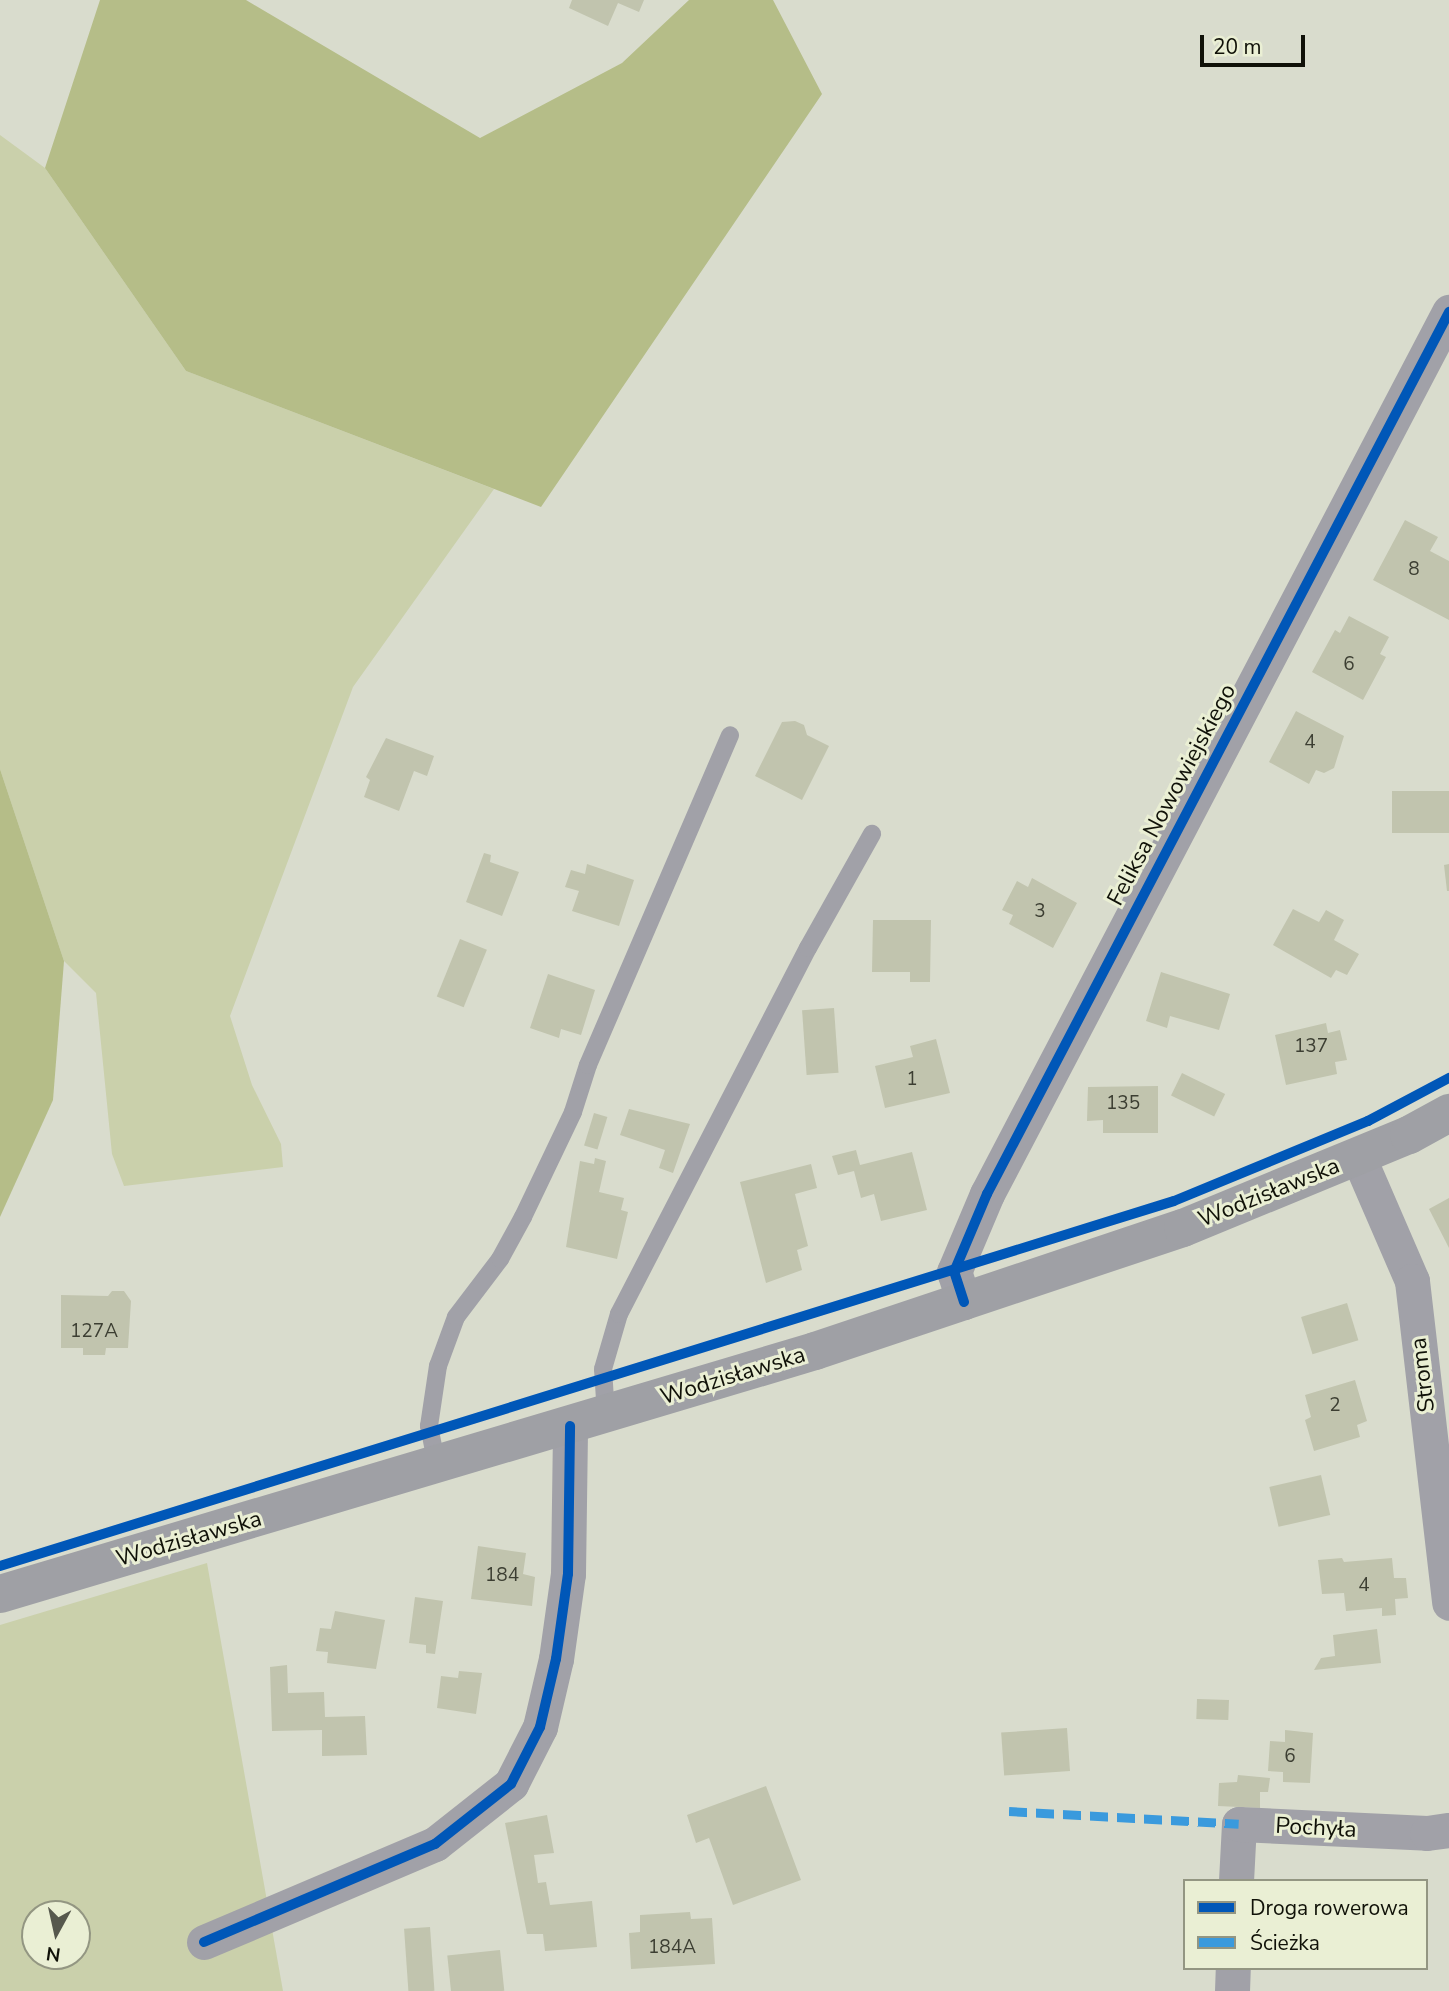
<!DOCTYPE html>
<html>
<head>
<meta charset="utf-8">
<style>
  body { margin:0 }
  #map { position:relative; width:1449px; height:1991px; overflow:hidden; background:#d9dccd; font-family:"Nunito Sans",sans-serif }
  div>[style] { position:absolute }
  [style*='--x'] { left:calc(var(--x)*1px); top:calc(var(--y)*1px); width:calc(var(--w)*1px); rotate:calc(var(--a)*1deg) }
  .green>* { inset:0; background:#cad0ab }
  .forest>* { inset:0; background:#b5bd88 }
  .building>* { inset:0; background:#c1c4ae; transform-origin:0 0 }
  .lane>* { height:18px; margin:-9px; padding:0 9px; transform-origin:9px; border-radius:9px; background:#a1a1a8 }
  .street>* { height:35px; margin:-17.5px; padding:0 17.5px; transform-origin:17.5px; border-radius:17.5px; background:#a1a1a8 }
  .secondary>* { height:38px; margin:-19px; padding:0 19px; transform-origin:19px; border-radius:19px; background:#9fa0a5 }
  .quiet>* { height:9px; margin-top:-4.5px; transform-origin:0; background:repeating-linear-gradient(90deg,#3a9add 0 18px,transparent 0 27px) }
  .cycleway>* { height:10px; margin:-5px; padding:0 5px; transform-origin:5px; border-radius:5px; background:#0057b8 }
  span { translate:-50% -50%; white-space:nowrap; text-align:center; line-height:1.15; -webkit-text-stroke:6px #eaefd4; paint-order:stroke }
  .number-label { font-size:19px; color:#3c3e32 }
  .number-label span { -webkit-text-stroke-width:0 }
  .street-label { font-size:23px; color:#101108 }
  .legend { position:absolute; left:1183px; top:1879px; width:245px; height:91px; box-sizing:border-box; background:#eaefd4; border:2px solid #939682; margin:0; padding:9px 12px; list-style:none; font-size:21px; color:#101108 }
  .legend li { display:flex; align-items:center; gap:14px; height:35px }
  .legend b { width:35px; border:2px solid #939682 }
  .north { position:absolute; left:21px; top:1900px; width:70px; height:70px; box-sizing:border-box; background:#eaefd4; border:2px solid #939682; border-radius:50%; rotate:188deg; font-size:19px; font-weight:700; line-height:28px; text-align:center; color:#101108 }
  .north::after { content:''; display:block; margin:auto; width:24px; height:32px; background:#56584d; clip-path:polygon(50% 0,100% 100%,50% 72%,0 100%) }
  .scale { position:absolute; left:1200px; top:35px; width:105px; height:32px; box-sizing:border-box; border:4px solid #101108; border-top:0; padding-left:9px; font-size:21px; line-height:24px; white-space:nowrap; color:#101108; -webkit-text-stroke:5px #eaefd4; paint-order:stroke }
</style>
</head>
<body>
<div id="map">
  <div class="green">
    <div style="clip-path:polygon(0 135px,45px 168px,186px 371px,494px 489px,353px 687px,230px 1016px,252px 1085px,281px 1144px,283px 1167px,124px 1186px,112px 1154px,96px 993px,64px 961px,0 769px)"></div>
    <div style="clip-path:polygon(evenodd,207px 1563px,283px 1991px,0 1991px,0 1625px,207px 1563px,35px 1914px,77px 1914px,77px 1956px,35px 1956px,35px 1914px)"></div>
  </div>
  <div class="forest">
    <div style="clip-path:polygon(100px 0,246px 0,480px 138px,622px 63px,689px 0,773px 0,822px 94px,541px 507px,186px 371px,45px 168px)"></div>
    <div style="clip-path:polygon(0 769px,64px 961px,53px 1100px,0 1217px)"></div>
  </div>
  <div class="building">
    <div style="clip-path:polygon(572px 0,644px 0,639px 12px,618px 3px,608px 26px,569px 8px)"></div>
    <div style="clip-path:polygon(1405px 520px,1438px 537px,1430px 551px,1449px 561px,1449px 620px,1373px 580px)"></div>
    <div style="clip-path:polygon(1349px 616px,1389px 637px,1380px 654px,1386px 657px,1363px 700px,1312px 672px,1335px 630px,1340px 633px)"></div>
    <div style="clip-path:polygon(1296px 711px,1344px 736px,1334px 768px,1324px 773px,1316px 770px,1309px 784px,1269px 762px)"></div>
    <div style="clip-path:polygon(795px 721px,804px 725px,807px 735px,829px 746px,802px 800px,755px 776px,782px 722px)"></div>
    <div style="clip-path:polygon(386px 738px,434px 756px,427px 776px,414px 771px,399px 811px,364px 797px,370px 780px,366px 777px)"></div>
    <div style="left:1449px;top:791px;width:42px;height:57px;rotate:90deg"></div>
    <div style="clip-path:polygon(484px 853px,491px 855px,490px 862px,519px 872px,502px 916px,466px 902px)"></div>
    <div style="clip-path:polygon(587px 864px,634px 880px,619px 926px,572px 911px,579px 891px,565px 887px,571px 870px,585px 874px)"></div>
    <div style="clip-path:polygon(1449px 864px,1449px 891px,1447px 891px,1444px 865px)"></div>
    <div style="clip-path:polygon(1032px 878px,1077px 903px,1053px 948px,1009px 924px,1013px 915px,1002px 910px,1017px 881px,1028px 887px)"></div>
    <div style="clip-path:polygon(1293px 909px,1319px 922px,1326px 910px,1344px 920px,1334px 940px,1359px 954px,1347px 975px,1336px 970px,1331px 978px,1273px 945px)"></div>
    <div style="clip-path:polygon(873px 920px,931px 920px,930px 982px,910px 982px,910px 972px,872px 972px)"></div>
    <div style="left:460px;top:939px;width:29px;height:62px;rotate:22deg"></div>
    <div style="clip-path:polygon(1161px 972px,1230px 994px,1219px 1030px,1170px 1016px,1167px 1028px,1146px 1021px)"></div>
    <div style="clip-path:polygon(548px 974px,595px 990px,581px 1035px,561px 1029px,559px 1038px,530px 1028px)"></div>
    <div style="left:834px;top:1008px;width:65px;height:32px;rotate:86deg"></div>
    <div style="clip-path:polygon(1326px 1023px,1328px 1033px,1340px 1030px,1347px 1060px,1335px 1062px,1337px 1074px,1286px 1085px,1275px 1035px)"></div>
    <div style="clip-path:polygon(936px 1039px,950px 1093px,885px 1108px,875px 1066px,913px 1057px,910px 1046px)"></div>
    <div style="left:1182px;top:1073px;width:48px;height:25px;rotate:26deg"></div>
    <div style="clip-path:polygon(1158px 1086px,1158px 1133px,1103px 1133px,1103px 1120px,1087px 1121px,1088px 1087px)"></div>
    <div style="clip-path:polygon(629px 1109px,690px 1124px,673px 1173px,659px 1168px,665px 1150px,620px 1135px)"></div>
    <div style="left:594px;top:1113px;width:14px;height:34px;rotate:17deg"></div>
    <div style="clip-path:polygon(856px 1150px,860px 1165px,912px 1152px,927px 1210px,881px 1221px,874px 1194px,861px 1198px,854px 1171px,838px 1175px,832px 1156px)"></div>
    <div style="clip-path:polygon(595px 1158px,606px 1161px,599px 1192px,624px 1198px,621px 1210px,628px 1212px,617px 1259px,566px 1247px,580px 1161px,594px 1164px)"></div>
    <div style="clip-path:polygon(811px 1164px,817px 1188px,795px 1194px,808px 1246px,797px 1250px,802px 1270px,766px 1283px,740px 1182px)"></div>
    <div style="clip-path:polygon(1449px 1198px,1449px 1248px,1429px 1209px)"></div>
    <div style="clip-path:polygon(112px 1291px,124px 1291px,131px 1301px,128px 1348px,106px 1348px,105px 1355px,83px 1355px,83px 1348px,61px 1348px,61px 1295px,108px 1296px)"></div>
    <div style="left:1347px;top:1303px;width:39px;height:48px;rotate:73deg"></div>
    <div style="clip-path:polygon(1355px 1380px,1367px 1421px,1357px 1425px,1360px 1437px,1314px 1451px,1305px 1420px,1311px 1417px,1305px 1395px)"></div>
    <div style="left:1321px;top:1475px;width:41px;height:53px;rotate:77deg"></div>
    <div style="clip-path:polygon(478px 1546px,526px 1553px,523px 1574px,535px 1577px,532px 1606px,471px 1599px)"></div>
    <div style="clip-path:polygon(1342px 1558px,1344px 1562px,1392px 1558px,1394px 1578px,1406px 1578px,1408px 1598px,1395px 1599px,1396px 1615px,1382px 1616px,1382px 1608px,1346px 1611px,1344px 1593px,1322px 1594px,1318px 1560px)"></div>
    <div style="clip-path:polygon(415px 1597px,443px 1601px,435px 1654px,426px 1653px,426px 1645px,409px 1643px)"></div>
    <div style="clip-path:polygon(335px 1611px,385px 1620px,376px 1669px,327px 1663px,328px 1652px,316px 1651px,320px 1628px,331px 1629px)"></div>
    <div style="clip-path:polygon(1377px 1629px,1381px 1663px,1314px 1670px,1321px 1658px,1335px 1656px,1333px 1635px)"></div>
    <div style="clip-path:polygon(287px 1665px,288px 1693px,324px 1692px,325px 1717px,365px 1716px,367px 1755px,322px 1756px,322px 1730px,272px 1731px,270px 1667px)"></div>
    <div style="clip-path:polygon(459px 1671px,482px 1673px,476px 1714px,437px 1708px,441px 1676px,458px 1678px)"></div>
    <div style="left:1197px;top:1699px;width:32px;height:20px;rotate:2deg"></div>
    <div style="left:1067px;top:1728px;width:43px;height:66px;rotate:86deg"></div>
    <div style="clip-path:polygon(1285px 1730px,1313px 1733px,1310px 1783px,1283px 1782px,1283px 1772px,1268px 1771px,1270px 1741px,1285px 1742px)"></div>
    <div style="clip-path:polygon(1238px 1775px,1270px 1778px,1268px 1792px,1260px 1792px,1260px 1808px,1218px 1806px,1219px 1783px,1237px 1782px)"></div>
    <div style="clip-path:polygon(766px 1786px,801px 1880px,733px 1905px,709px 1838px,696px 1843px,687px 1815px)"></div>
    <div style="clip-path:polygon(547px 1815px,554px 1853px,534px 1855px,538px 1883px,546px 1882px,550px 1905px,592px 1901px,597px 1947px,545px 1951px,543px 1934px,527px 1934px,505px 1823px)"></div>
    <div style="clip-path:polygon(690px 1912px,691px 1919px,712px 1918px,715px 1964px,631px 1969px,629px 1933px,640px 1932px,640px 1915px)"></div>
    <div style="left:430px;top:1927px;width:64px;height:26px;rotate:86deg"></div>
    <div style="left:500px;top:1950px;width:41px;height:53px;rotate:84deg"></div>
  </div>
  <div class="lane">
    <div style="--x:606;--y:1415;--w:46;--a:-93.7"></div>
    <div style="--x:603;--y:1369;--w:57;--a:-73.8"></div>
    <div style="--x:619;--y:1314;--w:412;--a:-62.7"></div>
    <div style="--x:808;--y:948;--w:131;--a:-60.7"></div>
    <div style="--x:437;--y:1466;--w:41;--a:-101.3"></div>
    <div style="--x:429;--y:1426;--w:61;--a:-81.5"></div>
    <div style="--x:438;--y:1366;--w:52;--a:-69.8"></div>
    <div style="--x:456;--y:1317;--w:73;--a:-52.8"></div>
    <div style="--x:500;--y:1259;--w:48;--a:-61.3"></div>
    <div style="--x:523;--y:1217;--w:116;--a:-64.5"></div>
    <div style="--x:573;--y:1112;--w:49;--a:-72.3"></div>
    <div style="--x:588;--y:1065;--w:359;--a:-66.7"></div>
  </div>
  <div class="street">
    <div style="--x:1358;--y:1156;--w:136;--a:66.6"></div>
    <div style="--x:1412;--y:1281;--w:324;--a:83.4"></div>
    <div style="--x:964;--y:1302;--w:32;--a:-108"></div>
    <div style="--x:954;--y:1272;--w:85;--a:-67.1"></div>
    <div style="--x:987;--y:1194;--w:996;--a:-62.35"></div>
    <div style="--x:1236;--y:1881;--w:57;--a:-87"></div>
    <div style="--x:1239;--y:1824;--w:188;--a:2.7"></div>
    <div style="--x:1427;--y:1833;--w:22;--a:-8"></div>
    <div style="--x:204;--y:1942;--w:251;--a:-23"></div>
    <div style="--x:435;--y:1844;--w:97;--a:-38.3"></div>
    <div style="--x:511;--y:1784;--w:64;--a:-63"></div>
    <div style="--x:540;--y:1727;--w:70;--a:-76.8"></div>
    <div style="--x:556;--y:1659;--w:86;--a:-82"></div>
    <div style="--x:568;--y:1574;--w:148;--a:-89.2"></div>
    <div style="--x:1232;--y:1991;--w:23;--a:-88"></div>
  </div>
  <div class="secondary">
    <div style="--x:0;--y:1594;--w:850;--a:-16.6"></div>
    <div style="--x:815;--y:1351;--w:388;--a:-18.5"></div>
    <div style="--x:1183;--y:1228;--w:244;--a:-22.4"></div>
    <div style="--x:1409;--y:1135;--w:46;--a:-28.8"></div>
  </div>
  <div class="quiet">
    <div style="--x:1009;--y:1811;--w:230;--a:3.2"></div>
  </div>
  <div class="cycleway">
    <div style="--x:964;--y:1302;--w:32;--a:-108"></div>
    <div style="--x:954;--y:1272;--w:85;--a:-67.1"></div>
    <div style="--x:987;--y:1194;--w:996;--a:-62.35"></div>
    <div style="--x:0;--y:1566;--w:1229;--a:-17.27"></div>
    <div style="--x:1174;--y:1201;--w:210;--a:-22.4"></div>
    <div style="--x:1368;--y:1121;--w:92;--a:-28"></div>
    <div style="--x:204;--y:1942;--w:251;--a:-23"></div>
    <div style="--x:435;--y:1844;--w:97;--a:-38.3"></div>
    <div style="--x:511;--y:1784;--w:64;--a:-63"></div>
    <div style="--x:540;--y:1727;--w:70;--a:-76.8"></div>
    <div style="--x:556;--y:1659;--w:86;--a:-82"></div>
    <div style="--x:568;--y:1574;--w:148;--a:-89.2"></div>
  </div>
  <div class="number-label">
    <span style="left:1414px;top:570px">8</span>
    <span style="left:1349px;top:665px">6</span>
    <span style="left:1310px;top:743px">4</span>
    <span style="left:1040px;top:912px">3</span>
    <span style="left:1311px;top:1047px">137</span>
    <span style="left:912px;top:1080px">1</span>
    <span style="left:1123px;top:1104px">135</span>
    <span style="left:94px;top:1332px">127A</span>
    <span style="left:1335px;top:1406px">2</span>
    <span style="left:502px;top:1576px">184</span>
    <span style="left:1364px;top:1586px">4</span>
    <span style="left:1290px;top:1757px">6</span>
    <span style="left:672px;top:1948px">184A</span>
  </div>
  <div class="street-label">
    <span style="left:1172px;top:795px;rotate:-62deg">Feliksa Nowowiejskiego</span>
    <span style="left:1269px;top:1193px;rotate:-22deg">Wodzisławska</span>
    <span style="left:1423px;top:1375px;rotate:-97deg">Stroma</span>
    <span style="left:733px;top:1376px;rotate:-17deg">Wodzisławska</span>
    <span style="left:189px;top:1539px;rotate:-16deg">Wodzisławska</span>
    <span style="left:1316px;top:1828px;rotate:3deg">Pochyła</span>
  </div>
  <ul class="legend">
  <li><b style="height:9px;background:#0057b8"></b>Droga rowerowa</li>
  <li><b style="height:9px;background:#3a9add"></b>Ścieżka</li>
  </ul>
  <div class="north">N</div>
  <div class="scale">20 m</div>
</div>
</body>
</html>
